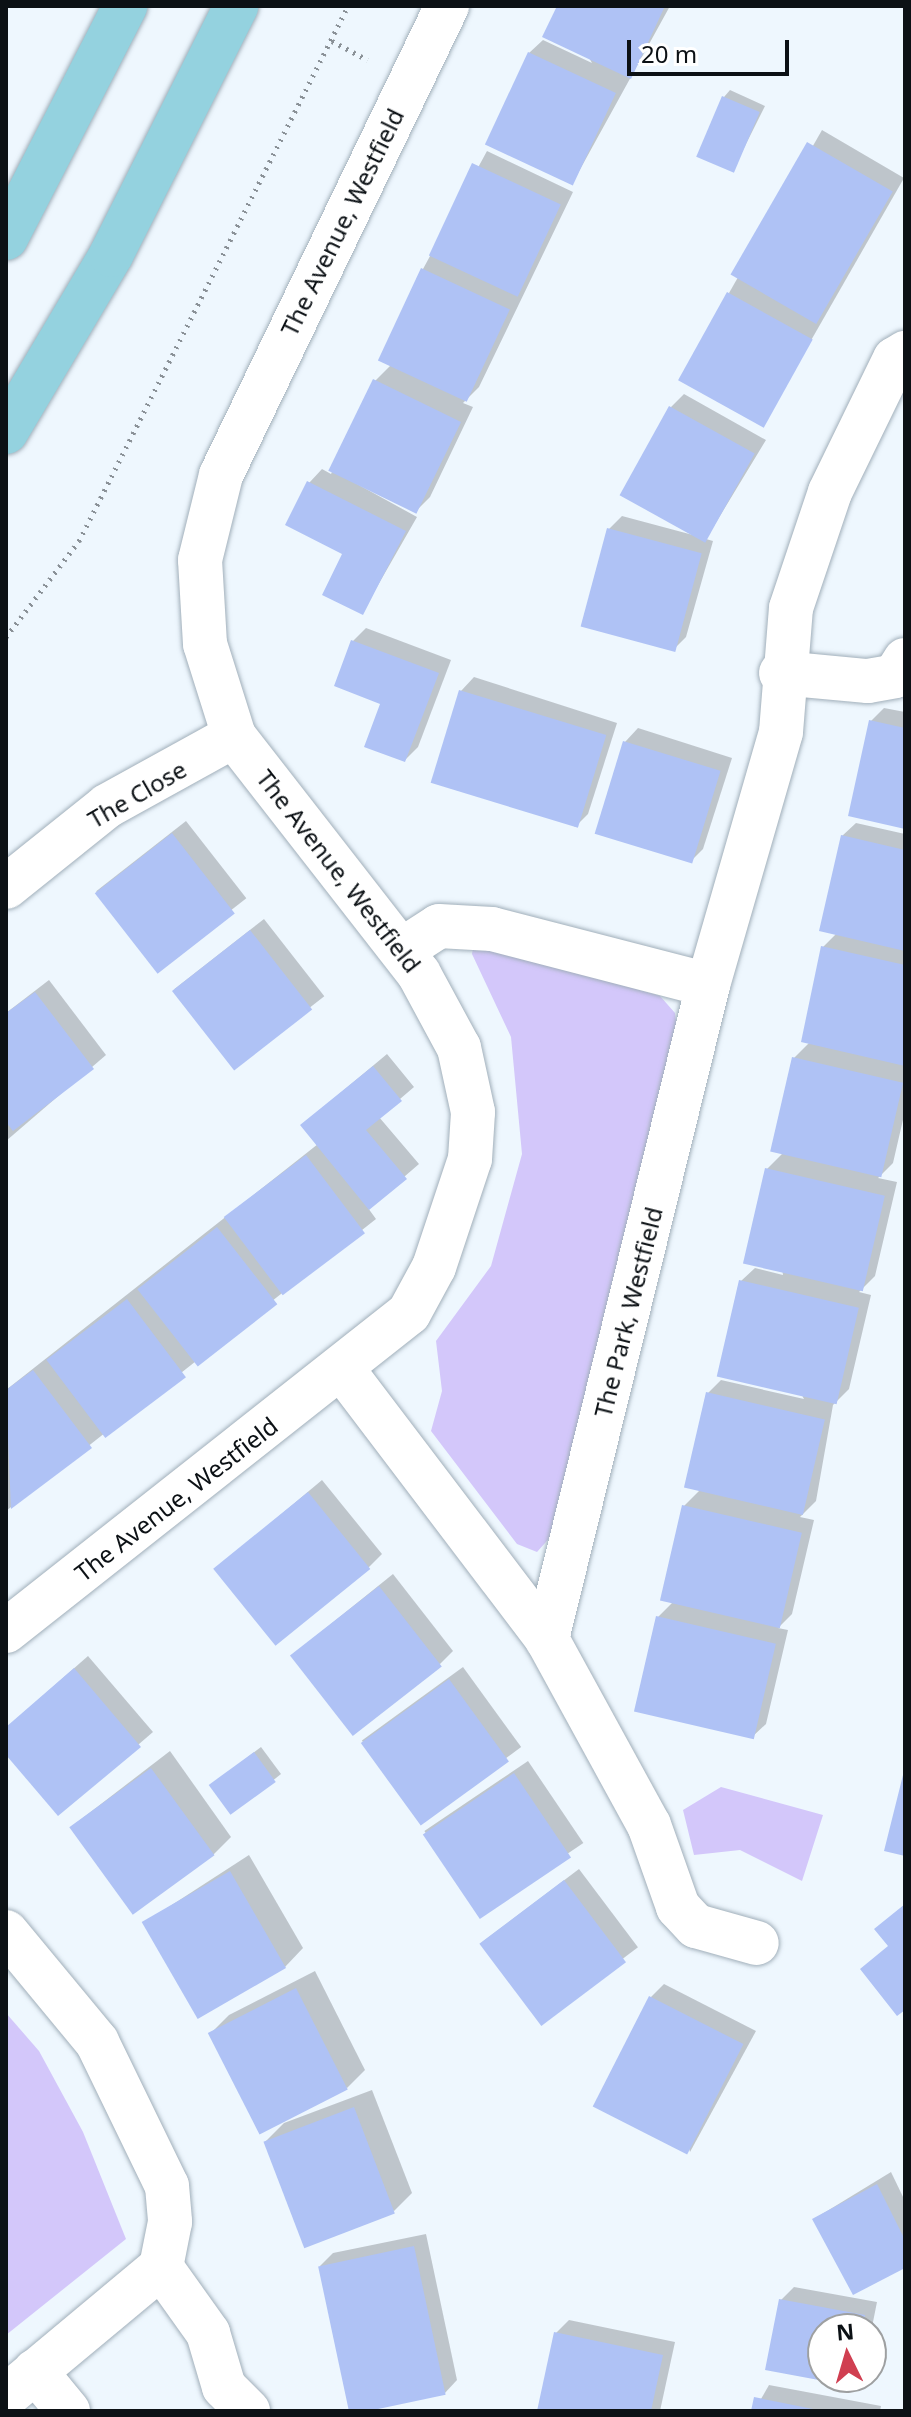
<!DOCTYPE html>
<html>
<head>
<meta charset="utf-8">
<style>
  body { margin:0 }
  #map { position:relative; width:911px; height:2417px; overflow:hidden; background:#eef7fe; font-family:"Noto Sans",sans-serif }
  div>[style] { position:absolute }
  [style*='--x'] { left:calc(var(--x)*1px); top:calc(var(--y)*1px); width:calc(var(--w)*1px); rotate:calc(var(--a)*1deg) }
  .green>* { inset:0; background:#d3c7fa }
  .shadow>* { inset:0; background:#0003; transform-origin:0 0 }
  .building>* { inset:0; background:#afc2f5; transform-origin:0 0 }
  .path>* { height:5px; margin-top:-2.5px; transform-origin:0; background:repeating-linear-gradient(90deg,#8a9197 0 2px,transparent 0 8px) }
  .roads { filter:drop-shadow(0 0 2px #a1afba) drop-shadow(0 0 2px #a1afba) }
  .minor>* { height:44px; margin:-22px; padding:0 22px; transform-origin:22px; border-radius:22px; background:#fff }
  .major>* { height:44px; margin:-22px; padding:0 22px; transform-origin:22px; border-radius:22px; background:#94d2df }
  span { translate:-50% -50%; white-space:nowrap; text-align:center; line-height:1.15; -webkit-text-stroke:6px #fff; paint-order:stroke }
  .street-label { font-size:24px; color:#0c1115 }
  .frame { position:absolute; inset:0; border:8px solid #0c1115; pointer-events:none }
  .north { position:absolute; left:807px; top:2313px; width:80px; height:80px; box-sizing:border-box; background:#fff; border:2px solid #9ea0a1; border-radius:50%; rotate:355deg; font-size:22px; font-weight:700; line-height:32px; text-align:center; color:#0c1115 }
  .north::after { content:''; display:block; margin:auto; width:28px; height:36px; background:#d03f51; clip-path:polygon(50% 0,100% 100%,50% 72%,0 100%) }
  .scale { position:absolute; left:627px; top:40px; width:162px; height:36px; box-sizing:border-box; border:4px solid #0c1115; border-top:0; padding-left:10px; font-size:24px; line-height:28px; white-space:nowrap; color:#0c1115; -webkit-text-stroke:6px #fff; paint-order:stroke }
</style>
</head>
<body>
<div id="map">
  <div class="green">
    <div style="clip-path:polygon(474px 941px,660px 996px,675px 1013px,678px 1038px,554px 1533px,537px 1552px,517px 1544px,431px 1431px,442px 1391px,436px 1341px,491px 1266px,522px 1154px,511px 1037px,472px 954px)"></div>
    <div style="clip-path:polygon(721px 1787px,823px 1815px,802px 1881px,740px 1850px,694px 1855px,683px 1810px)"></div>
    <div style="clip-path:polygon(6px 2013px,39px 2051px,83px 2132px,126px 2239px,6px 2335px)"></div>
  </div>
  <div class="shadow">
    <div style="clip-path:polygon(559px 6px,670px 6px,572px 184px,529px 53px,543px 40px,592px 63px)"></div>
    <div style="clip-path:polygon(730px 90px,765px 106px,733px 170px,724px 97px)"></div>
    <div style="clip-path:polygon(822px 130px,904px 178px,762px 426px,729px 293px)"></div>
    <div style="clip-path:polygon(487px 151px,573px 192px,479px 387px,463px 403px,473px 407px,430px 497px,417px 510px,337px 473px,417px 517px,362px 613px,345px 553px,309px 483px,322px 469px,331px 474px,375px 381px,391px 365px,423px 269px)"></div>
    <div style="clip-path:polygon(684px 394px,766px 440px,706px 539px,713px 541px,686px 637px,673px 650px,609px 529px,622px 516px,693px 535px,671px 407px)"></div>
    <div style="clip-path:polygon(366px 628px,451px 660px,418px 747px,405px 760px,353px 641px)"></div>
    <div style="clip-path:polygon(474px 677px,617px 723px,588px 814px,575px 827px,461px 691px)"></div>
    <div style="clip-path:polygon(884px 708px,905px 712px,905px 827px,871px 721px)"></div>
    <div style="clip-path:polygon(638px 728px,732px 758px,703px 849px,690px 862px,625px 742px)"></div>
    <div style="left:186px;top:821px;width:98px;height:114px;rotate:52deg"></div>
    <div style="clip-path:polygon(856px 823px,905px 834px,905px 1111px,893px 1163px,878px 1178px,897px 1182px,875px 1276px,859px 1292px,871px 1295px,849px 1389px,833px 1405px,816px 1501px,800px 1517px,814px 1520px,792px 1614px,778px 1628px,788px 1630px,766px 1724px,752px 1737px,658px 1617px,673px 1602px,684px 1506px,700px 1490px,708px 1393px,721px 1380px,804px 1399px,741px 1281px,755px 1268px,783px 1275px,767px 1169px,783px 1153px,794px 1058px,810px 1042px,823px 947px,837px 933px,842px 836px)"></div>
    <div style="left:264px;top:919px;width:98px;height:114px;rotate:52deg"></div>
    <div style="clip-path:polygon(49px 980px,106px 1055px,6px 1141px,6px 1013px)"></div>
    <div style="clip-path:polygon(387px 1054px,414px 1087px,379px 1117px,419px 1164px,368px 1208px,376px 1219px,6px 1511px,6px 1390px,318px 1144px,302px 1125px)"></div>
    <div style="clip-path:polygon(322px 1480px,382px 1554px,369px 1567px,216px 1569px)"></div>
    <div style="clip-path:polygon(393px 1574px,453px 1651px,440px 1664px,306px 1644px)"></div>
    <div style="clip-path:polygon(88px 1656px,153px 1732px,59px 1813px,6px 1752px,6px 1728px)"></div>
    <div style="left:463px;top:1667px;width:99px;height:125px;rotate:54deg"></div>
    <div style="clip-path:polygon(261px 1747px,281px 1774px,232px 1813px,218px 1780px)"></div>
    <div style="clip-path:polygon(170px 1751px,231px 1837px,213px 1855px,71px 1827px)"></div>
    <div style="left:528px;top:1761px;width:99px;height:125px;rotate:56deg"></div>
    <div style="clip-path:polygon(249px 1855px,303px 1948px,285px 1967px,144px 1923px)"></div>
    <div style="left:579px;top:1869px;width:98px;height:122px;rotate:53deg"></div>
    <div style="clip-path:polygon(315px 1971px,365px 2070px,347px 2088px,211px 2033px,229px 2015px)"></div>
    <div style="clip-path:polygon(664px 1984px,756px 2031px,690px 2152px,651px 1997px)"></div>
    <div style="clip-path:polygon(372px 2090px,412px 2193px,394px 2211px,265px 2142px,284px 2123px)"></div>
    <div style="clip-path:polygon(891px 2172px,905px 2201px,905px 2266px,814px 2219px)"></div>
    <div style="clip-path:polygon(426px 2234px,457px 2380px,444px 2394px,350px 2411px,320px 2266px,333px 2253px)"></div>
    <div style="clip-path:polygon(794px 2287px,877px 2302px,871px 2332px,823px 2329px,823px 2377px,857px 2377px,850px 2384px,768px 2368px,781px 2300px)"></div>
    <div style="clip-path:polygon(569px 2320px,675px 2342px,660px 2411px,539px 2411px,556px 2333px)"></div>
    <div style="clip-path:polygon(769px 2385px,881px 2406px,880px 2411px,754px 2411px)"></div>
  </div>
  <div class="building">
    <div style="clip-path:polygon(557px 6px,665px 6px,631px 79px,542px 37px)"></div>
    <div style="left:528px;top:52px;width:97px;height:102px;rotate:25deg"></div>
    <div style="left:722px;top:96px;width:41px;height:66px;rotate:23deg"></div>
    <div style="left:807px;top:142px;width:99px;height:153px;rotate:30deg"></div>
    <div style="left:472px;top:163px;width:98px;height:102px;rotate:25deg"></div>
    <div style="left:421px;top:268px;width:98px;height:102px;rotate:25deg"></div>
    <div style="left:727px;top:292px;width:98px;height:101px;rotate:29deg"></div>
    <div style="left:373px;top:379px;width:98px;height:102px;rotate:26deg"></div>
    <div style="left:669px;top:406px;width:98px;height:102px;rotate:29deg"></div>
    <div style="clip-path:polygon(307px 481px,406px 531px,363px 615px,322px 595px,342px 554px,285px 525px)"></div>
    <div style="left:607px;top:528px;width:98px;height:102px;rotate:15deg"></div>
    <div style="clip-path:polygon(351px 640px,439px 673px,405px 762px,364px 747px,380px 704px,334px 686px)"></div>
    <div style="left:459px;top:690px;width:154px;height:97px;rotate:17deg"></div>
    <div style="clip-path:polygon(869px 720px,905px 728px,905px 829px,848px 816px)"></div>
    <div style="left:623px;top:741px;width:102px;height:97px;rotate:17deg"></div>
    <div style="left:172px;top:833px;width:102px;height:98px;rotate:52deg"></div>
    <div style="clip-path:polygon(841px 835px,905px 850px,905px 951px,819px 931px)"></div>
    <div style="left:250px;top:930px;width:101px;height:99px;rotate:52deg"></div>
    <div style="clip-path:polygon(821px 946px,905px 965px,905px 1066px,801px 1042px)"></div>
    <div style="clip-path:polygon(35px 992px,94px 1069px,13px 1131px,6px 1122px,6px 1013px)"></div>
    <div style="left:792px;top:1057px;width:114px;height:97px;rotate:13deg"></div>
    <div style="clip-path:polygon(373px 1066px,402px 1101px,366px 1130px,407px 1179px,369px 1210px,300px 1125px)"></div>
    <div style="left:306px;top:1155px;width:98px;height:103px;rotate:53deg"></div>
    <div style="left:765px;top:1168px;width:123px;height:98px;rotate:13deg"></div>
    <div style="left:217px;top:1227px;width:98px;height:101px;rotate:52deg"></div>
    <div style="left:739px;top:1280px;width:123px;height:99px;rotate:13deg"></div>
    <div style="left:127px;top:1299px;width:98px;height:101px;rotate:53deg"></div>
    <div style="clip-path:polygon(33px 1370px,92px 1448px,11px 1509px,6px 1390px)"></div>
    <div style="left:706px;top:1392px;width:122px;height:98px;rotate:13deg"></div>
    <div style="left:308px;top:1492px;width:99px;height:122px;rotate:51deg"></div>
    <div style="left:682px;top:1505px;width:123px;height:98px;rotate:13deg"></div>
    <div style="left:379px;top:1586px;width:102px;height:113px;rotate:52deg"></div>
    <div style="left:656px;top:1616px;width:123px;height:98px;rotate:13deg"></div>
    <div style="clip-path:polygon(74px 1668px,141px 1747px,58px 1816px,6px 1755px,6px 1727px)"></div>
    <div style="left:449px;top:1679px;width:102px;height:109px;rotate:54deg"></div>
    <div style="left:254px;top:1752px;width:37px;height:56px;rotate:54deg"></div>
    <div style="left:151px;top:1768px;width:108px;height:101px;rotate:54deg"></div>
    <div style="clip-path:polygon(904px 1771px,905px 1771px,905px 1856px,884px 1851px)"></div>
    <div style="left:514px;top:1773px;width:102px;height:110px;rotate:56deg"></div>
    <div style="left:230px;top:1871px;width:112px;height:102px;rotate:60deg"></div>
    <div style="left:564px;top:1880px;width:103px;height:106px;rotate:53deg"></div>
    <div style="clip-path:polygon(905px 1904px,905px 2010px,897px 2016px,860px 1969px,888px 1946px,874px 1929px)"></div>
    <div style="left:296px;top:1988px;width:114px;height:99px;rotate:63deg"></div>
    <div style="left:649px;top:1996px;width:106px;height:124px;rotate:27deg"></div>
    <div style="left:354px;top:2107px;width:114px;height:97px;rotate:69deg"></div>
    <div style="clip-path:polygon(877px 2184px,905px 2240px,905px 2268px,853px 2295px,812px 2219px)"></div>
    <div style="left:414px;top:2246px;width:152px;height:98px;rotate:78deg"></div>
    <div style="clip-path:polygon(779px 2299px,865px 2315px,862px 2329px,823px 2329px,823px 2377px,853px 2377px,851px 2386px,765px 2370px)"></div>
    <div style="clip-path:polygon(554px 2332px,663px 2355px,651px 2411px,537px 2411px)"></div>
    <div style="clip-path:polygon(754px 2397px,818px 2410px,818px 2411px,751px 2411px)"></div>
  </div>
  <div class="path">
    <div style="--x:332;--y:41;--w:40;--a:28"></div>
    <div style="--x:6;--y:637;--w:121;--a:-52.8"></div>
    <div style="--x:79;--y:541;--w:599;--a:-63.31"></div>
  </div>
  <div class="roads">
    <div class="minor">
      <div style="--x:781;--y:673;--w:87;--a:5.3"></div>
      <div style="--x:868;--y:681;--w:27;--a:-10"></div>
      <div style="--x:895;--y:676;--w:19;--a:-58"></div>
      <div style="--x:6;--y:887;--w:129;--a:-38.7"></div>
      <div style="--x:107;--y:806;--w:145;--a:-28.9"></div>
      <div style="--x:405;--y:948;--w:40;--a:-32.9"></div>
      <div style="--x:439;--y:926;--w:53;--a:3.2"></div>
      <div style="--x:492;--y:929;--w:223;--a:14.5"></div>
      <div style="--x:708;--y:985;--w:674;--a:103.83"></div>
      <div style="--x:708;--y:985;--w:263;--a:-73.9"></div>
      <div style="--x:781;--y:732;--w:124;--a:-85.4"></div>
      <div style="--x:791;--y:608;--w:122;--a:-71.4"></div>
      <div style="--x:830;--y:492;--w:148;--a:-64"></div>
      <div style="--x:895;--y:359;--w:12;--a:-31"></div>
      <div style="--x:343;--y:1370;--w:338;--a:52.8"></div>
      <div style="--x:547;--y:1639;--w:212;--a:61.3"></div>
      <div style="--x:649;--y:1825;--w:87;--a:70.5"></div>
      <div style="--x:678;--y:1907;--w:26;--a:47"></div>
      <div style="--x:696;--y:1926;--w:63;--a:15.6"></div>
      <div style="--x:6;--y:1631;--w:513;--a:-38.28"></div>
      <div style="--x:409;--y:1313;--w:52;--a:-61.5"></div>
      <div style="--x:434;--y:1267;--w:114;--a:-71.6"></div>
      <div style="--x:470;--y:1159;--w:47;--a:-86.3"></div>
      <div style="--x:473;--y:1112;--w:66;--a:-102.3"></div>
      <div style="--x:459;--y:1048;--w:84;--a:-118.4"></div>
      <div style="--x:419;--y:974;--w:301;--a:-127.9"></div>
      <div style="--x:234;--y:736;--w:96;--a:-107.5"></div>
      <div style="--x:205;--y:644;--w:84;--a:-93.4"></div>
      <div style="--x:200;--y:560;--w:88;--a:-76.1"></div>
      <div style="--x:221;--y:475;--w:521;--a:-64.27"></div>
      <div style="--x:6;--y:1932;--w:143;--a:50.4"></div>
      <div style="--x:97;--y:2042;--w:160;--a:64.1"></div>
      <div style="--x:167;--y:2186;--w:36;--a:85"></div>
      <div style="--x:170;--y:2222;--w:46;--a:101.3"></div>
      <div style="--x:161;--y:2267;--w:202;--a:140.2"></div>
      <div style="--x:161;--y:2267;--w:81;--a:54.5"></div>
      <div style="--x:208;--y:2333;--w:56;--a:73.5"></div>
      <div style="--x:224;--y:2387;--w:34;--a:45"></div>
      <div style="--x:35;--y:2371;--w:52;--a:50.5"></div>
    </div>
    <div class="major">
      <div style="--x:6;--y:238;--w:261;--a:-62.8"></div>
      <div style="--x:6;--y:432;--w:206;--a:-59.3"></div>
      <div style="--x:111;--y:255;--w:279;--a:-63.3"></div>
    </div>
  </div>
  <div class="street-label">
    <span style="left:342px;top:222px;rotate:-64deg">The Avenue, Westfield</span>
    <span style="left:137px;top:794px;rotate:-30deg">The Close</span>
    <span style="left:339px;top:871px;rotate:52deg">The Avenue, Westfield</span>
    <span style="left:628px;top:1312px;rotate:-76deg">The Park, Westfield</span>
    <span style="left:176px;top:1499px;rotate:-38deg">The Avenue, Westfield</span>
  </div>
  <div class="frame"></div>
  <div class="north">N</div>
  <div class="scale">20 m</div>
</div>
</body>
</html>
